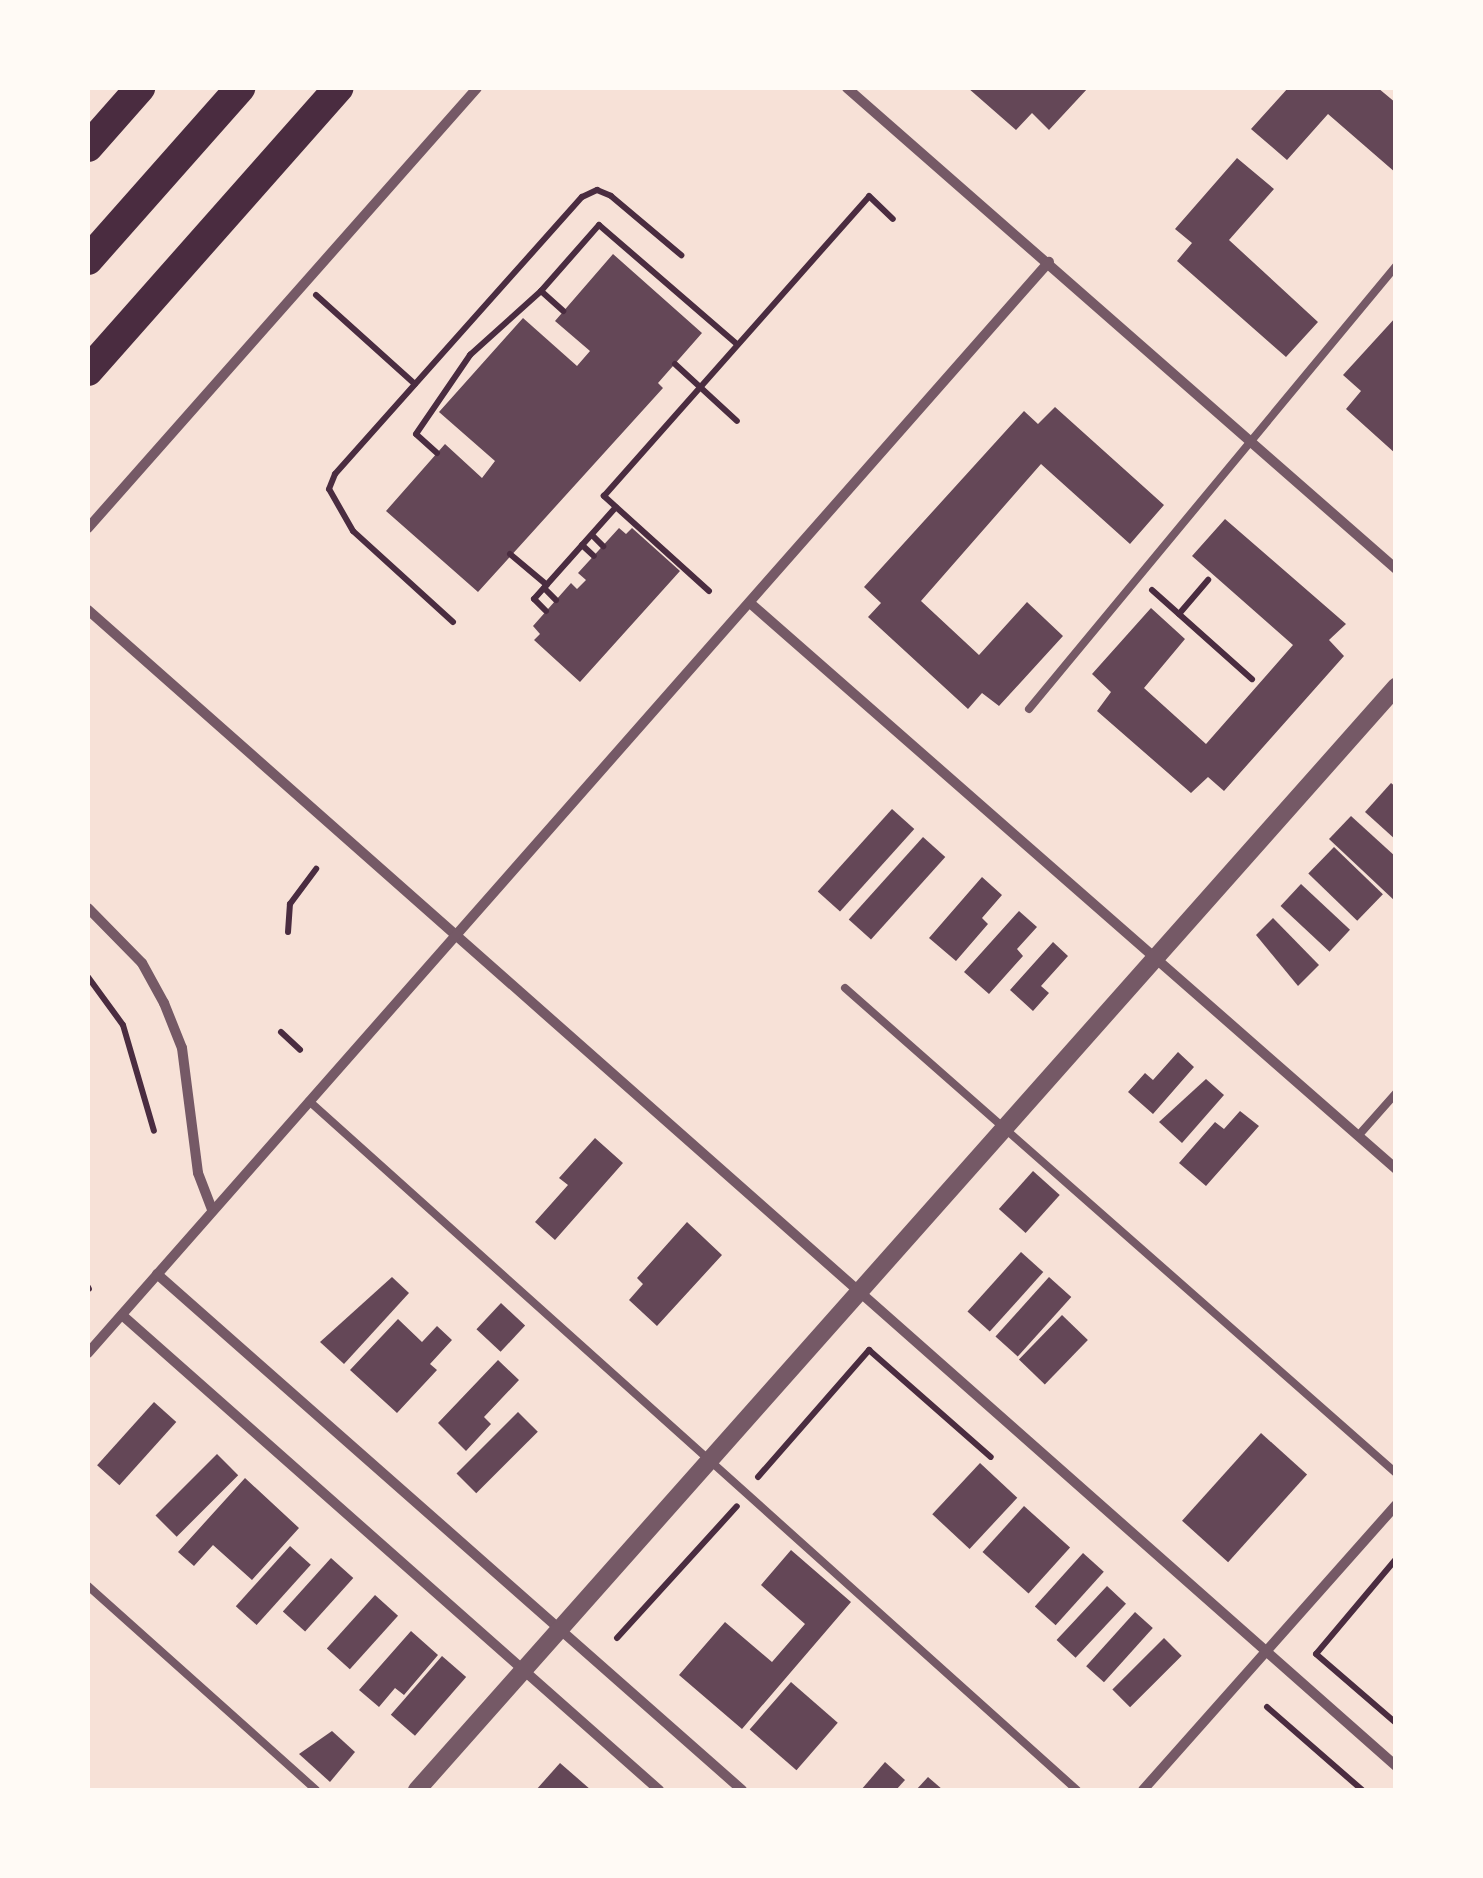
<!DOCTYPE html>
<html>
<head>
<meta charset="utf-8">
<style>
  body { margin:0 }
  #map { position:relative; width:1483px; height:1878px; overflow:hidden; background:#f7e1d7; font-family:Lato,sans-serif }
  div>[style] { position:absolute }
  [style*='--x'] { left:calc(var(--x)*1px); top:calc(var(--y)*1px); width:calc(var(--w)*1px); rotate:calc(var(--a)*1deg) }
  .building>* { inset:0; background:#644757; transform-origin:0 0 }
  .path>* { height:6px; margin:-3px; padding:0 3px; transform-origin:3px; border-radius:3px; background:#4a2c40 }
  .service>* { height:8px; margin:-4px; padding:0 4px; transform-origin:4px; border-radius:4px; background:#755966 }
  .minor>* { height:10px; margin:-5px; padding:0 5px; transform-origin:5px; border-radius:5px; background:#755966 }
  .tertiary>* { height:18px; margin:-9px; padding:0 9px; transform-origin:9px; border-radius:9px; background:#755966 }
  .motorway>* { height:30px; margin:-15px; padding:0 15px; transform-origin:15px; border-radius:15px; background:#4a2c40 }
  span { translate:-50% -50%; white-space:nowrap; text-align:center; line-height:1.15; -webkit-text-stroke:8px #fffaf5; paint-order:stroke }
  .frame { position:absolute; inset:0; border:90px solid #fffaf5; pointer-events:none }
</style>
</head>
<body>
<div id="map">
  <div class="building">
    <div style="clip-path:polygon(968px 88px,1088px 88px,1049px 130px,1032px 113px,1016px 130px)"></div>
    <div style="clip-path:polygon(1288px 88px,1378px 88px,1396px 103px,1396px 173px,1328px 114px,1287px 160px,1251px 129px)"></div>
    <div style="clip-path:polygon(1237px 158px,1274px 189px,1229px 240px,1318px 322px,1286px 357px,1177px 261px,1192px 243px,1175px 229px)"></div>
    <div style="clip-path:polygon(613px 254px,702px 333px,658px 383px,663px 388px,478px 592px,386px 511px,445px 444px,482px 478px,495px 461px,439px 412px,523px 318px,577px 366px,590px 351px,555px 321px)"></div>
    <div style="clip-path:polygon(1396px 317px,1396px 454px,1346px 409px,1361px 391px,1343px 375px)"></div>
    <div style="clip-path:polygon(1055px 407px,1164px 505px,1130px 544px,1041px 464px,921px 601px,979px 655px,1027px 602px,1063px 636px,999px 706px,982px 693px,968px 709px,868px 617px,881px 603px,864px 587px,1024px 411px,1038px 424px)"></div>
    <div style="clip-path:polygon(1225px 519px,1346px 624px,1329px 640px,1344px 656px,1224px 791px,1208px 777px,1191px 793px,1097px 711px,1111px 692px,1092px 674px,1151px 608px,1185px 639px,1144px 688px,1206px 744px,1293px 645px,1192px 556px)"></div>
    <div style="clip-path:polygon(619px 528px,626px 534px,632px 528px,680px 571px,580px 682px,534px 640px,540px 634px,533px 626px,571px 583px,577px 589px,586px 580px,578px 573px)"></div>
    <div style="clip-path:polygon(1391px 783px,1396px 787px,1396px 840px,1365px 812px)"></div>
    <div style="left:892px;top:809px;width:30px;height:111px;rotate:42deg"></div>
    <div style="clip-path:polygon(1351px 816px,1396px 857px,1396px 902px,1329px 839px)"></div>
    <div style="left:923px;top:837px;width:30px;height:111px;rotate:42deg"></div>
    <div style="left:1334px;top:847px;width:68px;height:37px;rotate:44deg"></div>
    <div style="clip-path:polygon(982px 877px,1002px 895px,982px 918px,988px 924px,956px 961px,929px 938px)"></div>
    <div style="left:1301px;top:884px;width:67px;height:30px;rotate:43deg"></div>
    <div style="clip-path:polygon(1019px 911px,1037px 927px,1017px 949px,1023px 956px,989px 994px,964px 972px)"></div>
    <div style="clip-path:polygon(1273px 918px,1319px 965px,1298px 986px,1256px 935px)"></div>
    <div style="clip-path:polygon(1053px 942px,1068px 956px,1041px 986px,1049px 993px,1033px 1011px,1010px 990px)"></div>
    <div style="clip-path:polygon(1178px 1052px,1194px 1067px,1153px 1114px,1128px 1092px,1145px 1073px,1153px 1080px)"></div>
    <div style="clip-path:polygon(1206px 1079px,1224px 1095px,1182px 1143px,1159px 1122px)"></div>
    <div style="clip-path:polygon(1240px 1111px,1259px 1126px,1206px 1186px,1179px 1163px,1215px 1122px,1224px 1129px)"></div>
    <div style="clip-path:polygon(595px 1138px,623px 1163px,555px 1240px,535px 1222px,568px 1185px,559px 1178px)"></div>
    <div style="left:1033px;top:1171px;width:36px;height:51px;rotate:42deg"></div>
    <div style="clip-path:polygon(687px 1222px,722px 1255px,657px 1326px,629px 1300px,643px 1284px,637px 1278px)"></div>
    <div style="left:1021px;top:1252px;width:30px;height:80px;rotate:42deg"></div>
    <div style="clip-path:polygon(392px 1277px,409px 1293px,344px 1364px,320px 1342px)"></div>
    <div style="left:1049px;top:1277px;width:30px;height:80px;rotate:42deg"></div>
    <div style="left:501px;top:1303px;width:33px;height:36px;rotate:43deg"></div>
    <div style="left:1062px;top:1315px;width:36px;height:62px;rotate:44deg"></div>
    <div style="clip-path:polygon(398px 1319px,422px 1342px,437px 1326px,452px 1340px,430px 1364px,437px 1370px,397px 1413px,350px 1370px)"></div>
    <div style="clip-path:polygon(498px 1360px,519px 1380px,484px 1417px,491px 1424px,466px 1451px,438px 1423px)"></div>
    <div style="left:154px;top:1402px;width:30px;height:85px;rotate:42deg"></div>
    <div style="left:518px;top:1412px;width:28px;height:87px;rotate:45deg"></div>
    <div style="left:1261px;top:1433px;width:62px;height:118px;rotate:42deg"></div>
    <div style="left:217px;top:1454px;width:30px;height:87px;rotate:45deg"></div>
    <div style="left:980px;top:1463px;width:51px;height:70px;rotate:43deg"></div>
    <div style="clip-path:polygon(245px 1478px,299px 1528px,252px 1580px,213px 1545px,194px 1566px,178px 1552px)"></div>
    <div style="left:1024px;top:1506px;width:62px;height:62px;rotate:42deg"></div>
    <div style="left:290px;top:1546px;width:28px;height:81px;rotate:42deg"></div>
    <div style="clip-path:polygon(791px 1550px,851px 1602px,742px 1729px,679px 1675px,725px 1622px,772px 1662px,805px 1624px,761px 1585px)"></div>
    <div style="left:1083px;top:1553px;width:28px;height:72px;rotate:42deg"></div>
    <div style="left:331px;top:1558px;width:30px;height:72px;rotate:42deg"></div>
    <div style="left:1107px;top:1586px;width:26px;height:74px;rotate:43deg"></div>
    <div style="left:375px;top:1595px;width:31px;height:72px;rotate:42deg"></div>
    <div style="left:1135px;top:1612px;width:24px;height:73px;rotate:42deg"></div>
    <div style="clip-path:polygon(411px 1631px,438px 1655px,404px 1695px,395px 1688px,379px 1707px,359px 1690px)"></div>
    <div style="left:1164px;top:1638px;width:25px;height:73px;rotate:45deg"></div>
    <div style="left:442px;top:1656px;width:32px;height:78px;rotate:41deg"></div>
    <div style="left:791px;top:1682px;width:62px;height:63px;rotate:41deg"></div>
    <div style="clip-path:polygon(332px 1731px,355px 1752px,330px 1782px,299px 1754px)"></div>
    <div style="clip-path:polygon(885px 1762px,905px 1780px,896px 1790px,861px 1790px)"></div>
    <div style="clip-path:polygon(560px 1763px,591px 1790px,536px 1790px)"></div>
    <div style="clip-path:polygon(928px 1777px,943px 1790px,916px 1790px)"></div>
  </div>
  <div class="path">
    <div style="--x:541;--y:291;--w:30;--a:42"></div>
    <div style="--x:316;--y:295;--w:133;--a:42"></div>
    <div style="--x:675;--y:364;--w:84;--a:42.6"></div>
    <div style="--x:437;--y:453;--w:28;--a:-138"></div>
    <div style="--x:416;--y:434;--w:96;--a:-55.6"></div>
    <div style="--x:470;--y:355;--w:96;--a:-42"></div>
    <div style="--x:541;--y:291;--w:88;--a:-48.7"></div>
    <div style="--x:599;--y:225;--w:182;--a:40.8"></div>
    <div style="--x:592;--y:535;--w:16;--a:45"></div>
    <div style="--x:582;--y:545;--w:16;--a:43"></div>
    <div style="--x:510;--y:554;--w:48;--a:40"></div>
    <div style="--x:544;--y:588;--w:17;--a:45"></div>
    <div style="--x:1152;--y:590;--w:134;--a:41.7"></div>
    <div style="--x:709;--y:591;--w:142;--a:-137.9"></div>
    <div style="--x:604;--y:496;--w:400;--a:-48.5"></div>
    <div style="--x:869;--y:196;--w:33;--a:44"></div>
    <div style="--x:546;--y:611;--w:17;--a:-135"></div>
    <div style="--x:534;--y:599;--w:123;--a:-48.3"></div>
    <div style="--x:1179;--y:614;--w:45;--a:-49.5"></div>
    <div style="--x:453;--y:622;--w:135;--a:-137.7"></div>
    <div style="--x:353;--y:531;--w:48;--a:-119.7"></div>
    <div style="--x:329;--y:489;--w:16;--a:-68"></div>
    <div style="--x:335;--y:474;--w:371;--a:-48.3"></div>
    <div style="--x:582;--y:197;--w:17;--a:-25"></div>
    <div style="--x:597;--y:190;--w:15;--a:23"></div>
    <div style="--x:611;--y:196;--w:92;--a:40.1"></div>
    <div style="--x:288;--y:932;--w:28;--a:-86"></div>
    <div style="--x:290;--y:904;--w:44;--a:-53.4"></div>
    <div style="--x:88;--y:977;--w:59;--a:53.9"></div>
    <div style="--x:123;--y:1025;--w:110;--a:73.7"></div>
    <div style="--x:281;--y:1032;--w:26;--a:43"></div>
    <div style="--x:88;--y:1287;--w:2;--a:63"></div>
    <div style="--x:758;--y:1477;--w:169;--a:-48.8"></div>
    <div style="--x:869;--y:1350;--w:162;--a:41.3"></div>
    <div style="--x:1396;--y:1559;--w:124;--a:130.1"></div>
    <div style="--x:1316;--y:1654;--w:106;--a:40.8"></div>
    <div style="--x:617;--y:1638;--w:178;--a:-47.7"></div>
    <div style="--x:1267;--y:1707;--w:126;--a:41.1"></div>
  </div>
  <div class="service">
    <div style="--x:1029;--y:709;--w:575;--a:-50.36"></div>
    <div style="--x:845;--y:988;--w:734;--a:41.35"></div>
    <div style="--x:309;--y:1101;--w:1032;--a:41.9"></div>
    <div style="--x:1358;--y:1136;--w:57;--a:-48.5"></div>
    <div style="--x:88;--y:1586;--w:306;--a:41.8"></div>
  </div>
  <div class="minor">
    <div style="--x:847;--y:88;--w:730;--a:41.22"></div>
    <div style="--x:88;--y:528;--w:587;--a:-48.52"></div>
    <div style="--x:750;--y:603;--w:859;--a:41.22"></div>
    <div style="--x:88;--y:610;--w:1746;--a:41.47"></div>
    <div style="--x:88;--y:908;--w:77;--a:45.5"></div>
    <div style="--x:142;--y:963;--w:46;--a:61.2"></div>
    <div style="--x:164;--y:1003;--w:48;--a:68.2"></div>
    <div style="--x:182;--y:1048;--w:126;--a:82.7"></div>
    <div style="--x:198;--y:1173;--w:39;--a:69"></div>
    <div style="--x:157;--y:1274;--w:780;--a:41.41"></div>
    <div style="--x:122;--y:1315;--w:717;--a:41.49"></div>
    <div style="--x:88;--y:1353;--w:1454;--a:-48.63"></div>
    <div style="--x:1143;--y:1790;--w:381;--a:-48.4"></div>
  </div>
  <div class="tertiary">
    <div style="--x:417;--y:1790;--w:1475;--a:-48.41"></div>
  </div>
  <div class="motorway">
    <div style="--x:88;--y:147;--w:79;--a:-48.6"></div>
    <div style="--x:88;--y:260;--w:230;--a:-48.5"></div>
    <div style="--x:88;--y:371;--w:378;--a:-48.5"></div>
  </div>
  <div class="frame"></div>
</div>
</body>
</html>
